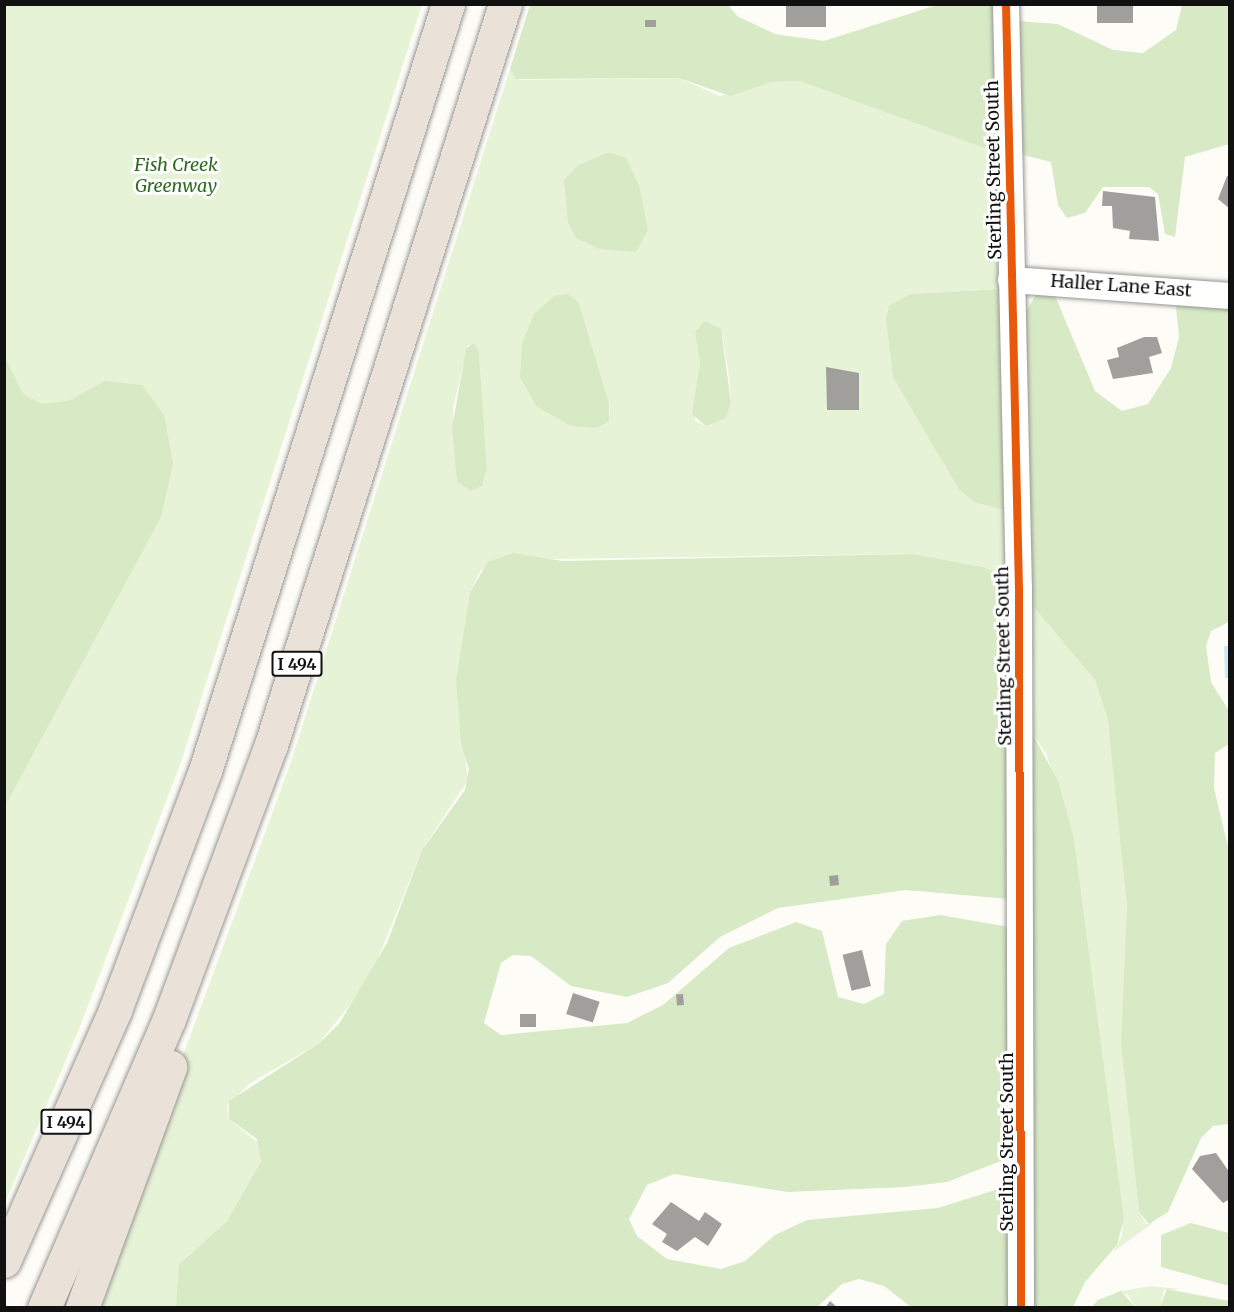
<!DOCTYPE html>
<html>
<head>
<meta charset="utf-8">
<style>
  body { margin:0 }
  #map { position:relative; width:1234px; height:1312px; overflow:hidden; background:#fdfcf7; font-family:Merriweather,serif }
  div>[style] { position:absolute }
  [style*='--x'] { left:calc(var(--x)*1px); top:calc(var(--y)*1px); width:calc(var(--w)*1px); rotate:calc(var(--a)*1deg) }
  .green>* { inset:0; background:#e7f3d7 }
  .forest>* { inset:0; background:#d8eac5 }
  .water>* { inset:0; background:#cde8f7 }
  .building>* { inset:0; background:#a19f9c; transform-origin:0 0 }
  .roads { filter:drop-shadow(0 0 2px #979795) drop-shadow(0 0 2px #979795) }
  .minor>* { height:26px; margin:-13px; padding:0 13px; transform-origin:13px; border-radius:13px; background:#fffffe }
  .highway>* { height:33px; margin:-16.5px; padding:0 16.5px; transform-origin:16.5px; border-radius:16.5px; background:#eae1d8 }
  .cycleway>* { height:8px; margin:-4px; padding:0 4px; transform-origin:4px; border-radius:4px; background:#e8590c }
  span { translate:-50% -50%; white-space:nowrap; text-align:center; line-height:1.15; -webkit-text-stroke:6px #fff; paint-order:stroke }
  .shield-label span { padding:2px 4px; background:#fff; border:2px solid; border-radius:4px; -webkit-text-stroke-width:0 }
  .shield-label { font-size:16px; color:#111; font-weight:700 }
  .park-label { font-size:18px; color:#2f6b1f; font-style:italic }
  .street-label { font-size:18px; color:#111 }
  .frame { position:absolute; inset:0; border:6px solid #111; pointer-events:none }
</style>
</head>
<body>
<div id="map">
  <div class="green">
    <div style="clip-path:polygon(4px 5px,422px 5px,180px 765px,77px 1034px,5px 1203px)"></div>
    <div style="clip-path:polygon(evenodd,510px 69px,520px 80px,679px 78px,720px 96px,771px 82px,799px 81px,995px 152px,1000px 289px,910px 294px,887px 310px,944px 465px,959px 490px,976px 503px,1005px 510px,1007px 578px,984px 567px,913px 554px,548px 559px,481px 570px,470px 592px,456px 679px,468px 780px,422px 850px,368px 983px,318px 1044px,249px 1084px,227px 1106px,229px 1119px,261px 1145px,261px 1161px,227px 1221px,184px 1259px,176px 1307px,90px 1308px,291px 762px,510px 69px,579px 303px,609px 403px,610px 416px,520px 360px,579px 303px,510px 69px,695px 332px,722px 334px,729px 376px,731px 403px,706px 426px,695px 421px,700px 363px,695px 332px,510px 69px,468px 345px,479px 352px,487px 467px,457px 482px,453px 408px,468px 345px)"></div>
    <div style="clip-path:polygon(1031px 604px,1095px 680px,1108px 720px,1115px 767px,1128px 924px,1126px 1085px,1139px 1212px,1146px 1224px,1153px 1223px,1113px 1252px,1122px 1236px,1123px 1211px,1074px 838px,1046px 753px,1032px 733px)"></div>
    <div style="clip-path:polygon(1150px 1286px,1180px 1289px,1164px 1290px,1160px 1308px,1135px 1307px,1128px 1295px,1117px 1292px)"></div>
  </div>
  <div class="forest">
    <div style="clip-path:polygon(530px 5px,728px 5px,737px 16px,775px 34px,824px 41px,937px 5px,994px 5px,995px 152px,799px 81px,771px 82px,730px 96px,679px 78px,516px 79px,510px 69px)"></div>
    <div style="clip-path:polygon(1182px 5px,1229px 5px,1229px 144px,1185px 157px,1175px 237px,1165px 234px,1158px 194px,1149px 187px,1103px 187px,1085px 213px,1067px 218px,1058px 205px,1051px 162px,1020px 154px,1018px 21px,1058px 24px,1113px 50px,1143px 53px,1176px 30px)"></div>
    <div style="clip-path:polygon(608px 152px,626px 158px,639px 185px,648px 230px,636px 252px,599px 249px,576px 238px,568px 223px,564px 180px,577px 166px)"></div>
    <div style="clip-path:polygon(1000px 289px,1005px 510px,976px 503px,959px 490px,893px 377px,886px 318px,889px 306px,910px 294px)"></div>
    <div style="clip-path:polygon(1053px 291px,1095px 391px,1122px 411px,1148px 404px,1171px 368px,1179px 337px,1175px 298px,1229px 304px,1229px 622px,1211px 631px,1206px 646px,1211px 682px,1229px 711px,1229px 744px,1215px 753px,1214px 788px,1230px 855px,1229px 1124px,1213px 1126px,1201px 1138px,1168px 1212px,1149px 1224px,1139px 1212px,1121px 1043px,1127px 908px,1108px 720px,1095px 680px,1031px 604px,1025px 313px,1036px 295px)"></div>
    <div style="clip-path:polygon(568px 294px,579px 303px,609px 403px,609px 421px,597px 428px,571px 426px,536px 406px,520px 377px,522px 343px,534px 314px,554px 296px)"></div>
    <div style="clip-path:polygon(705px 321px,721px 329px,731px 403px,726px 418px,706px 426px,692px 414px,700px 363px,695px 332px)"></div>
    <div style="clip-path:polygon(474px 343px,479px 352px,487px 467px,482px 486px,471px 491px,457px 482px,452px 428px,466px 349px)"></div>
    <div style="clip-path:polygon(5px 357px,23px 394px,42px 404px,68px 401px,105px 381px,142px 385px,164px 415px,173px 463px,161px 517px,5px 806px)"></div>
    <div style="clip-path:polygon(513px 553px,562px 561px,913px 554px,984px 567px,1007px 578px,1009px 899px,906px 890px,778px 908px,720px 937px,668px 983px,627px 997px,571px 986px,531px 956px,513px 955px,501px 963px,484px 1023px,501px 1035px,627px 1023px,663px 1005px,729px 948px,796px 922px,822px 931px,838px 997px,864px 1004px,884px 994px,886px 944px,902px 921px,940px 915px,1009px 927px,1011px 1157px,947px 1182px,905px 1187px,788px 1192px,674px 1174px,647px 1185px,629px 1219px,637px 1236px,667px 1259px,721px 1269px,745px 1261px,775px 1235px,807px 1220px,938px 1208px,1011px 1185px,1010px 1307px,911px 1307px,884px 1286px,859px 1279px,842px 1284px,816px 1308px,176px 1308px,179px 1264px,227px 1221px,261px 1161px,257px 1139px,229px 1119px,229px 1101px,318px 1044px,339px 1024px,387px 943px,422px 850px,465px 790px,469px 769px,461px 744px,456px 679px,470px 592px,488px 562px)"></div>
    <div style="clip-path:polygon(1032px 733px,1058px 781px,1074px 838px,1124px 1218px,1117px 1245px,1085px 1282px,1073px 1307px,1032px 1307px)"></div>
    <div style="clip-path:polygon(1191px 1223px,1229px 1233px,1229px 1286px,1161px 1267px,1161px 1235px)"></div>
    <div style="clip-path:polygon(1167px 1289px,1229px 1301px,1229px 1307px,1160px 1307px)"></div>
    <div style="clip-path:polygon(1121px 1291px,1135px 1307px,1092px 1307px,1098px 1300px)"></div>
  </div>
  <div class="water">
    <div style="clip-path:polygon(1224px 646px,1229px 646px,1229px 678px,1225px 678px)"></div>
  </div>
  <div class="building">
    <div style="left:786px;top:4px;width:40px;height:23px"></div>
    <div style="left:1097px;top:4px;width:36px;height:19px"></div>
    <div style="left:645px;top:20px;width:11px;height:7px"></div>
    <div style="clip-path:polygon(1227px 176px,1230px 177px,1230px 209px,1218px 199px)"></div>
    <div style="clip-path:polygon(1103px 191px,1155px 197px,1159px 241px,1129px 239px,1130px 231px,1113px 228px,1112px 206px,1102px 206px)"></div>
    <div style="clip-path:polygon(1144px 337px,1157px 337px,1162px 353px,1149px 357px,1153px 373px,1113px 379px,1107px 360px,1119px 357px,1117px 348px)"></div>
    <div style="clip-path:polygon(826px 367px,859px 373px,859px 410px,827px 410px)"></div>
    <div style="left:838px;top:875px;width:10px;height:9px;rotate:84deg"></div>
    <div style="left:862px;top:950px;width:37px;height:20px;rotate:76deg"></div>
    <div style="left:573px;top:993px;width:28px;height:22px;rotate:18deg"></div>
    <div style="left:683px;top:994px;width:11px;height:7px;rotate:85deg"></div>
    <div style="left:520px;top:1014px;width:16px;height:13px"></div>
    <div style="clip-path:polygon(1216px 1153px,1230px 1173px,1230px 1199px,1223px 1203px,1192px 1169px,1200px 1156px)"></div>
    <div style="clip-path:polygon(671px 1202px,699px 1221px,705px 1212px,722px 1224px,708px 1246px,695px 1237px,677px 1251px,662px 1242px,667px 1234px,652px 1224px)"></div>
    <div style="clip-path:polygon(830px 1301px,838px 1308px,825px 1308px)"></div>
  </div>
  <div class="roads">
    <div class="minor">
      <div style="--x:1006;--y:4;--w:586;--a:88.73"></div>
      <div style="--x:1019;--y:590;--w:718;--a:89.84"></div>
      <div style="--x:1011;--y:280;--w:220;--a:4.2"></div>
    </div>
    <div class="highway">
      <div style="--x:4;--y:1261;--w:274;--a:-66.1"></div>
      <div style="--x:115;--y:1010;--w:255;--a:-69.4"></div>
      <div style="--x:205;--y:771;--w:805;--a:-72.42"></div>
      <div style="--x:44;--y:1308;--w:315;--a:-66.6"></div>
      <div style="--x:169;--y:1019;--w:292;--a:-69.6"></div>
      <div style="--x:271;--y:745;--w:777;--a:-72.47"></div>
      <div style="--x:82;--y:1308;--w:257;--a:-69.9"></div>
    </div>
  </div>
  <div class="cycleway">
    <div style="--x:1006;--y:4;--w:586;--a:88.73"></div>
    <div style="--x:1019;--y:590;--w:718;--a:89.84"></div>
  </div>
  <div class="shield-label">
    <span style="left:297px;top:664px">I 494</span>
    <span style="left:66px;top:1122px">I 494</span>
  </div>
  <div class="park-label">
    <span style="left:176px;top:176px">Fish Creek<br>Greenway</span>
  </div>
  <div class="street-label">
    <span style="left:994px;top:170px;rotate:-91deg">Sterling Street South</span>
    <span style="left:1121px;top:286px;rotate:4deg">Haller Lane East</span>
    <span style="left:1004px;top:656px;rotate:-91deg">Sterling Street South</span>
    <span style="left:1007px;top:1142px;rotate:-90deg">Sterling Street South</span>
  </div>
  <div class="frame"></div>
</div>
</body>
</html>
